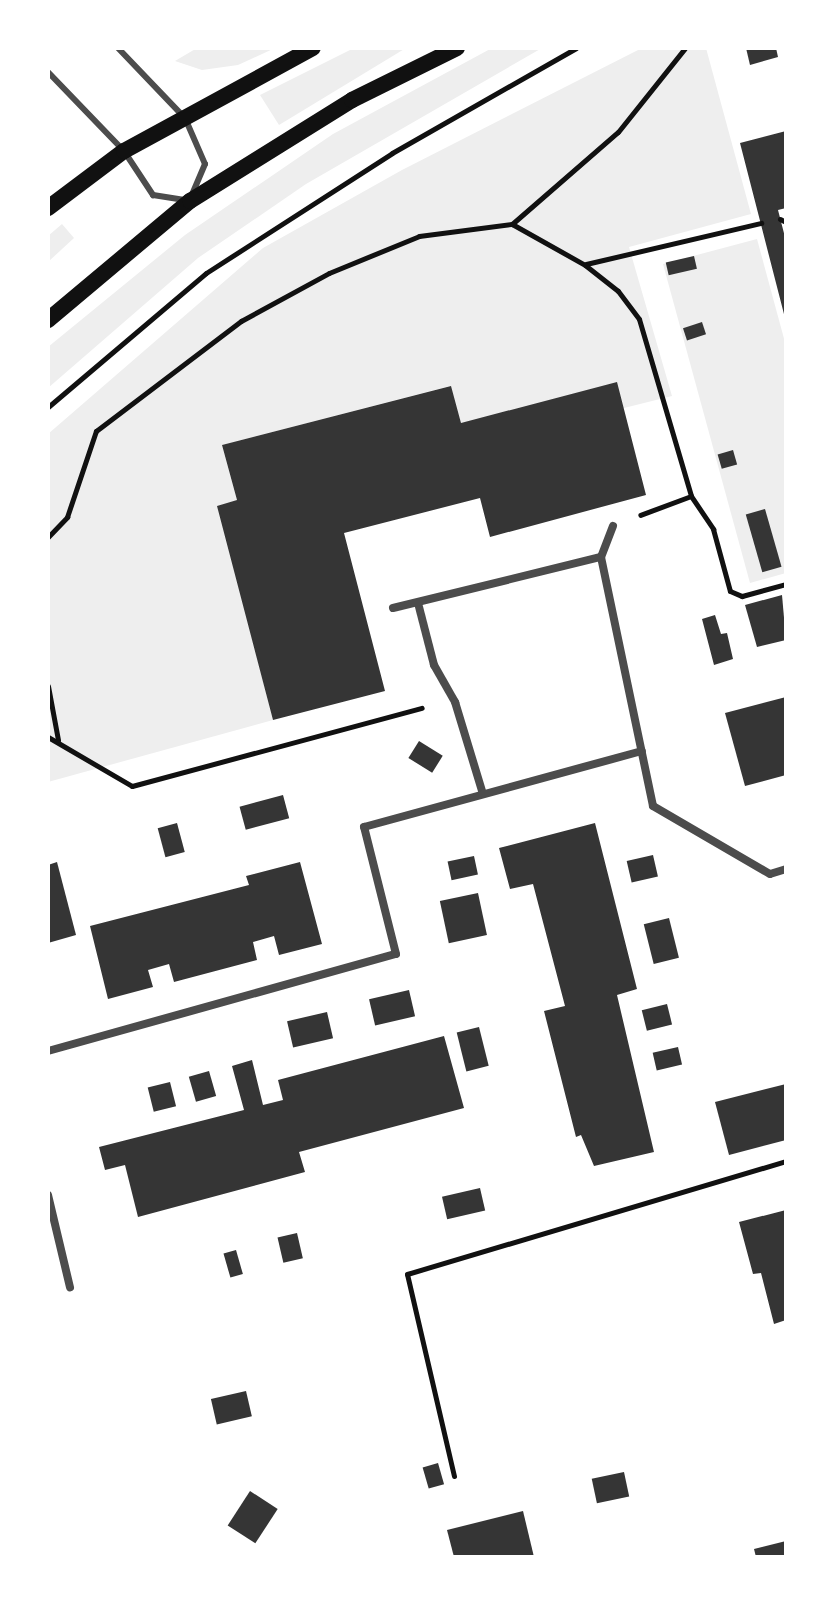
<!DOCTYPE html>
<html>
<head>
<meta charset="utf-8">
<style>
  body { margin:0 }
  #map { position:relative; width:834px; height:1605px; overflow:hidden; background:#fff; font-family:"Noto Serif",serif }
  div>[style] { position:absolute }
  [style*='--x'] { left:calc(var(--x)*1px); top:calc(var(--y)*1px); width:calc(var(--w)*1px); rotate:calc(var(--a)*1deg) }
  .green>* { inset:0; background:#eee }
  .building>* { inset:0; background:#353535; transform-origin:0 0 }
  .path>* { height:5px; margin:-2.5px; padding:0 2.5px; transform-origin:2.5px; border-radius:2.5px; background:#111 }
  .service>* { height:6px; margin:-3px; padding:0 3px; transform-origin:3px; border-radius:3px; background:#4c4c4c }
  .minor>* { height:8px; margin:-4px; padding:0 4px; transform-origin:4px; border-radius:4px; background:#4c4c4c }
  .secondary>* { height:16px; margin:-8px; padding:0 8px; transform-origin:8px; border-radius:8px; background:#111 }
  span { translate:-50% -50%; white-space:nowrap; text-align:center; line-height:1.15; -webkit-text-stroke:8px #fff; paint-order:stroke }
  .frame { position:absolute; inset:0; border:50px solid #fff; pointer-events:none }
</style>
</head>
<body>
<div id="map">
  <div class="green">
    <div style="clip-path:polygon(197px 48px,275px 48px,238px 65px,202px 70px,175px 61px)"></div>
    <div style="clip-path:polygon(354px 48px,406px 48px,279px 125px,260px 95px)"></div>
    <div style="clip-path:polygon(492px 48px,542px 48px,306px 184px,198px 258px,48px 388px,48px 347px,185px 235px,333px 134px)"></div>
    <div style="clip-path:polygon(642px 48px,706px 48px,751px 214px,629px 247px,672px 396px,624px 408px,461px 423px,450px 386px,222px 445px,237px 500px,218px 506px,273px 720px,48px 782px,48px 434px,263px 248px,402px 170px)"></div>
    <div style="clip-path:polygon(62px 224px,74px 238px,48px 262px,48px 236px)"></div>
    <div style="clip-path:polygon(757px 239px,786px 346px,786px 573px,750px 583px,663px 264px)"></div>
  </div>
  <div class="building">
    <div style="clip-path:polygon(746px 48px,776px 48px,778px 57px,750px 65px)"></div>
    <div style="clip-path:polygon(786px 131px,786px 208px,778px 210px,786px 241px,785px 318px,740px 143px)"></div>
    <div style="left:694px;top:256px;width:13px;height:29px;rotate:77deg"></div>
    <div style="left:702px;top:322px;width:13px;height:20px;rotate:72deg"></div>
    <div style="clip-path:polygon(617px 382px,646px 495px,490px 537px,480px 498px,344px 533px,385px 691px,273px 720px,217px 506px,237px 500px,222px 445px,451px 386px,461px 423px)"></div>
    <div style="left:733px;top:450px;width:15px;height:16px;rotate:74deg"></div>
    <div style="left:765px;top:509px;width:60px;height:20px;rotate:74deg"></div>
    <div style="clip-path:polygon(782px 595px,786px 640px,757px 647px,745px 605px)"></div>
    <div style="clip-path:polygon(715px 615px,721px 634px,727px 633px,733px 659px,714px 665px,702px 619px)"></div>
    <div style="clip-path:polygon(786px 697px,786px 775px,745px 786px,725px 713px)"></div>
    <div style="left:419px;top:741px;width:28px;height:20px;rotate:32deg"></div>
    <div style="left:283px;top:795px;width:24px;height:45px;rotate:75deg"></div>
    <div style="left:177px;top:823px;width:30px;height:20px;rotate:75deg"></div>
    <div style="clip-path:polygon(595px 823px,637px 989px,617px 995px,654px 1152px,594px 1166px,581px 1135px,576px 1137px,544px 1011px,565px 1006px,533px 884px,510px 889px,499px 848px)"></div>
    <div style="left:653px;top:855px;width:22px;height:27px;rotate:77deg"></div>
    <div style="left:474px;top:856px;width:19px;height:27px;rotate:78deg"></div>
    <div style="clip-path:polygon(57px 862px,76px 935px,48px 943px,48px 865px)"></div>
    <div style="clip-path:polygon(300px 862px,322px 944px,279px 955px,274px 936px,253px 942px,257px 960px,174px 982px,169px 964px,148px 970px,153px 987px,108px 999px,90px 926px,249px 885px,246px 876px)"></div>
    <div style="left:478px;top:893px;width:43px;height:39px;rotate:78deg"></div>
    <div style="left:669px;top:918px;width:41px;height:26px;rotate:76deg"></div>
    <div style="left:409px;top:990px;width:27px;height:41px;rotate:77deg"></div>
    <div style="left:667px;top:1004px;width:21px;height:26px;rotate:76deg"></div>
    <div style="left:327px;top:1012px;width:27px;height:41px;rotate:77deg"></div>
    <div style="left:479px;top:1027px;width:40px;height:23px;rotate:76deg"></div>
    <div style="clip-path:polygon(444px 1036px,464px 1108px,299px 1152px,305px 1172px,138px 1217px,125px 1165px,105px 1170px,99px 1147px,244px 1110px,232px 1066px,252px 1060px,263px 1105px,283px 1100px,278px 1080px)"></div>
    <div style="left:678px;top:1047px;width:18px;height:26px;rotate:77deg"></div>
    <div style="left:209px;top:1071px;width:26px;height:21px;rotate:74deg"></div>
    <div style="left:170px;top:1082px;width:25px;height:23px;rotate:76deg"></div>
    <div style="clip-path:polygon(786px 1084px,786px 1140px,729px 1155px,715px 1102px)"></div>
    <div style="left:480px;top:1188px;width:23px;height:39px;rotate:77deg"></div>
    <div style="clip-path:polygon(786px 1210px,786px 1320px,774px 1324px,761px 1273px,753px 1274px,739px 1222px)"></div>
    <div style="left:297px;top:1233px;width:26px;height:20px;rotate:77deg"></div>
    <div style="left:236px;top:1250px;width:25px;height:13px;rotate:74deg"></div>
    <div style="left:246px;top:1391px;width:26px;height:36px;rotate:77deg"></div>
    <div style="left:438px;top:1463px;width:22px;height:16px;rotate:74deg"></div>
    <div style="left:624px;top:1472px;width:25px;height:33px;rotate:78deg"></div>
    <div style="left:250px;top:1491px;width:33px;height:41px;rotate:33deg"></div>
    <div style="clip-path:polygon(523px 1511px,534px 1557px,454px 1557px,447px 1530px)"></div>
    <div style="clip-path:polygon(786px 1541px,786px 1557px,756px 1557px,754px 1549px)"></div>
  </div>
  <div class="path">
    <div style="--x:780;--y:219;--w:7;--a:27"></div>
    <div style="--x:512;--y:224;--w:140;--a:-41"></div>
    <div style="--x:618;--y:132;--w:107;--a:-51.4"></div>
    <div style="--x:586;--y:264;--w:180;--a:-13.2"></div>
    <div style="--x:48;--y:407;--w:207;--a:-40.3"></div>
    <div style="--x:206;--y:273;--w:221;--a:-32.8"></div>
    <div style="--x:392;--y:153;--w:212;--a:-29.7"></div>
    <div style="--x:691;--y:496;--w:40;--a:56"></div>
    <div style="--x:713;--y:529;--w:64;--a:74.7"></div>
    <div style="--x:730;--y:591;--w:13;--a:23"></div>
    <div style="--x:742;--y:596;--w:46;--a:-15.3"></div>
    <div style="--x:48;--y:537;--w:28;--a:-46"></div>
    <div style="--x:67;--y:517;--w:91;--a:-71.4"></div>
    <div style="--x:96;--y:431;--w:182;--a:-37.2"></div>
    <div style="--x:241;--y:321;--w:100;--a:-28.6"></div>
    <div style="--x:329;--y:273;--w:97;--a:-22.3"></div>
    <div style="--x:419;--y:236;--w:94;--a:-7.4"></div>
    <div style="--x:512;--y:224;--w:84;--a:29.3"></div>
    <div style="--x:585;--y:265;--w:42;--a:38.2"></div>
    <div style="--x:618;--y:291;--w:35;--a:53"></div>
    <div style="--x:639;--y:319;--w:184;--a:73.6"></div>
    <div style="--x:691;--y:496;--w:54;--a:159.6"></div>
    <div style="--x:48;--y:686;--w:55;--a:79.5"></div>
    <div style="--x:48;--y:737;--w:97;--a:30.3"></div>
    <div style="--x:132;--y:786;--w:300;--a:-15.1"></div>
    <div style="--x:454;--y:1476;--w:207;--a:-103.1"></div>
    <div style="--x:407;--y:1274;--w:395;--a:-16.6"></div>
  </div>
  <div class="service">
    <div style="--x:118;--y:48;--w:97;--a:46.3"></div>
    <div style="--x:185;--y:118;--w:50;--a:66.5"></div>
    <div style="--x:205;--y:164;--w:34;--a:113"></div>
    <div style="--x:48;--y:72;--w:110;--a:46.1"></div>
    <div style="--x:124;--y:151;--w:53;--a:56.6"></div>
    <div style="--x:153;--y:195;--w:32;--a:9"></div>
  </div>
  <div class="minor">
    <div style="--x:613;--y:526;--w:33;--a:111"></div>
    <div style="--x:601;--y:557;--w:254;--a:78.2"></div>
    <div style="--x:653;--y:806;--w:135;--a:30.2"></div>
    <div style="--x:770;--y:874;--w:17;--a:-17"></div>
    <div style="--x:418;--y:603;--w:64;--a:75.5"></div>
    <div style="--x:434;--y:665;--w:43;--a:60.4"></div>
    <div style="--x:455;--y:702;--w:96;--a:73.1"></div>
    <div style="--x:393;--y:608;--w:214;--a:-13.8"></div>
    <div style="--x:48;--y:1051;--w:361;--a:-15.6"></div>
    <div style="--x:396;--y:954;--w:131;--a:-104.1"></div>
    <div style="--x:364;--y:827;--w:288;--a:-15.3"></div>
    <div style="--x:48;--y:1195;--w:95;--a:76.6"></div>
  </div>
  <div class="secondary">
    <div style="--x:48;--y:208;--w:95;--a:-36.9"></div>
    <div style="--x:124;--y:151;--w:215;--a:-28.6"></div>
    <div style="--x:48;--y:320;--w:185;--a:-40"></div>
    <div style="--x:190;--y:201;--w:191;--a:-31.9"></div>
    <div style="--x:352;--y:100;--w:117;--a:-26.3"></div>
  </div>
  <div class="frame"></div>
</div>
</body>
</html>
